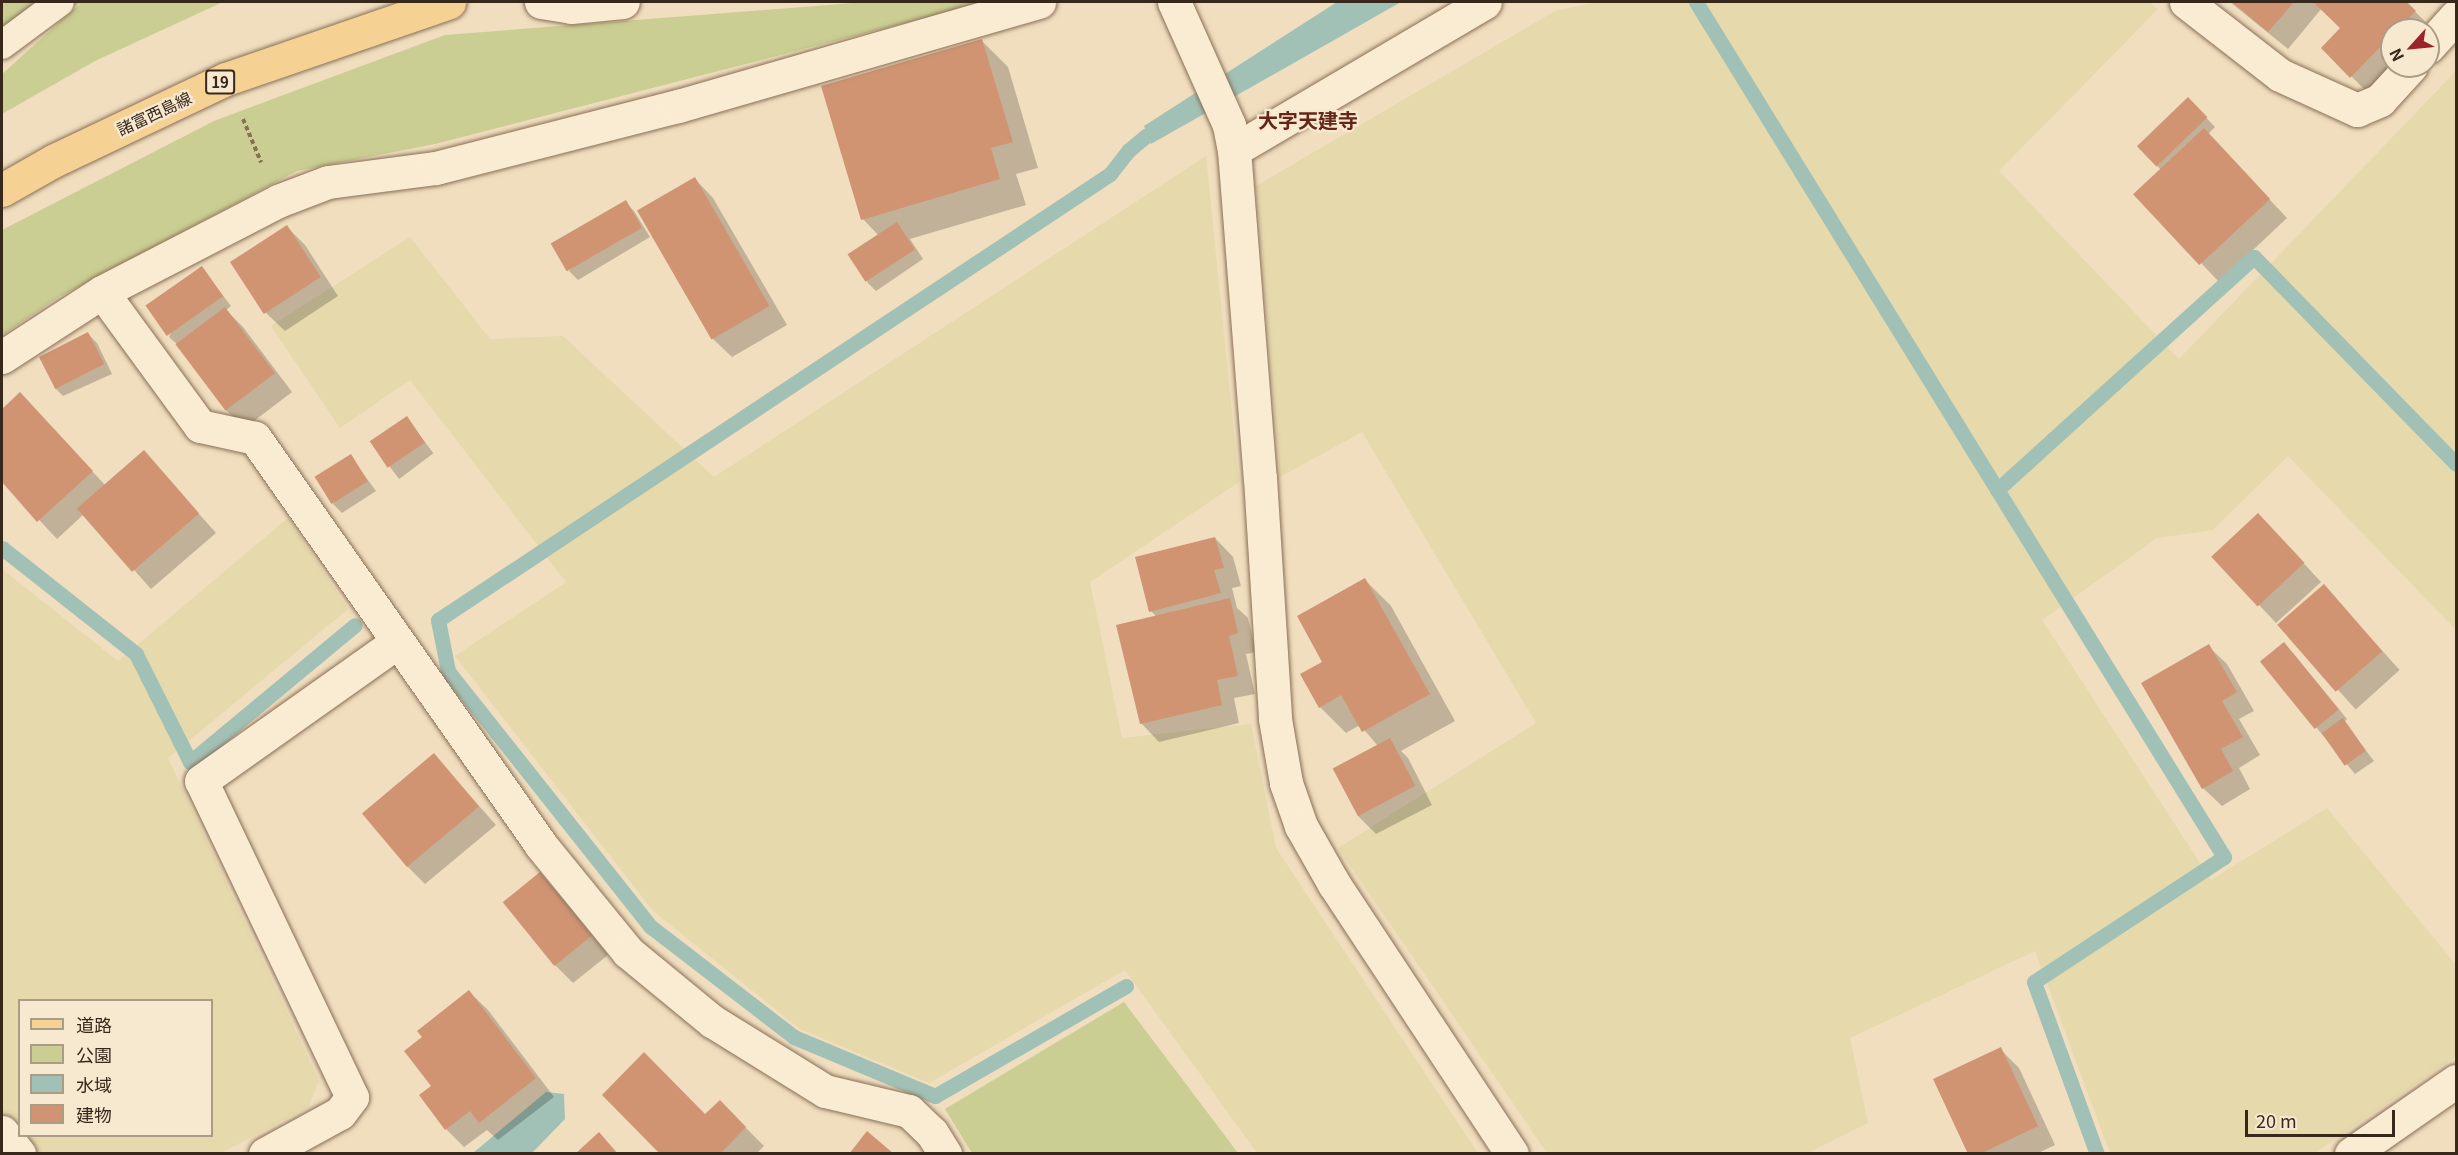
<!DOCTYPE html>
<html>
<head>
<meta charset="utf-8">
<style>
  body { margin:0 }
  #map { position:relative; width:2458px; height:1155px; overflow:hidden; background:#f0debf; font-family:Georgia,"Noto Sans JP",serif }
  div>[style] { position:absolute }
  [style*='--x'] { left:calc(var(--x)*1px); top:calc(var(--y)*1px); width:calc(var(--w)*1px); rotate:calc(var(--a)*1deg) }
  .farmland>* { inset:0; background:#e6d9ac }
  .green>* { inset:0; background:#cace92 }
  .water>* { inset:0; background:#a2c1b6 }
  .shadow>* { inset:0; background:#0003; transform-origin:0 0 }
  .stream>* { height:15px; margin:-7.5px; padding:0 7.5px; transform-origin:7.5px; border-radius:7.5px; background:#a2c1b6 }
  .building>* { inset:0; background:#d09473; transform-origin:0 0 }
  .path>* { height:4px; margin-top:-2px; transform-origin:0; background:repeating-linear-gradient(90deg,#896f56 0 4.5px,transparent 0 7.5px) }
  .roads { filter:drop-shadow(0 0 2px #896f56) drop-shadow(0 0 2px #896f56) }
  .lane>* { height:28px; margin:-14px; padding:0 14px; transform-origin:14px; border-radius:14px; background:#faecd2 }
  .street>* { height:33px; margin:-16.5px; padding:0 16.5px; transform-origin:16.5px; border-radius:16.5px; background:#faecd2 }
  .primary>* { height:33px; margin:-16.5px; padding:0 16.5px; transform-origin:16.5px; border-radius:16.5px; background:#f5d294 }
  span { translate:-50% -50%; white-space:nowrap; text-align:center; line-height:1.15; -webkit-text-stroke:4.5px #f7e9cf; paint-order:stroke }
  .shield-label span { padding:2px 4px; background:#f7e9cf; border:2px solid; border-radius:4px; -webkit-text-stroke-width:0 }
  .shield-label { font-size:15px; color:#38281c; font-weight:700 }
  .street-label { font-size:16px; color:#38281c }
  .quarter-label { font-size:20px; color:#662519; font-weight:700 }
  .frame { position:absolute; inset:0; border:3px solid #38281c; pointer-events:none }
  .legend { position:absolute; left:18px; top:999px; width:195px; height:138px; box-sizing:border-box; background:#f7e9cf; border:2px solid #ab9c87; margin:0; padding:8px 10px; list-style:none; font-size:18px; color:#38281c }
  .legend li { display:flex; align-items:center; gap:12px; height:30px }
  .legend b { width:30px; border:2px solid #ab9c87 }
  .north { position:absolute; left:2380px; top:18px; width:60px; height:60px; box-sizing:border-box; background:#f7e9cf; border:2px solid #ab9c87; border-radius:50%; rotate:243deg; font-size:16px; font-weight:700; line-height:24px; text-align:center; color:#38281c }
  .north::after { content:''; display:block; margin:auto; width:21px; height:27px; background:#9b242b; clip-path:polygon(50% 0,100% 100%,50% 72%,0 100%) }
  .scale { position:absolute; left:2245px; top:1110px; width:150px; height:27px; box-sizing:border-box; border:3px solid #38281c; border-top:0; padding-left:8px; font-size:18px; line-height:21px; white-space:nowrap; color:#38281c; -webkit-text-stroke:4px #f7e9cf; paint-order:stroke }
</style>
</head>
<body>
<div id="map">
  <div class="farmland">
    <div style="clip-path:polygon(1598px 2px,2149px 2px,2158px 9px,1999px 171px,2179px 359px,2456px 71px,2456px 630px,2288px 456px,2213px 530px,2157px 538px,2042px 620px,2211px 880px,2327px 808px,2456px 965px,2456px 1056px,2315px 1153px,2110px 1153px,2035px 951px,1850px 1038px,1868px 1123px,1808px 1153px,1547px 1153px,1338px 848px,1536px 723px,1362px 432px,1280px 477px,1256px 186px,1555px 11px)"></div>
    <div style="clip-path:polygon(1206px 156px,1239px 482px,1090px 582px,1122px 738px,1251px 724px,1276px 848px,1478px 1153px,1257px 1153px,1125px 970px,929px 1083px,800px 1029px,653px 911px,455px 656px,566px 582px,410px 380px,340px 428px,271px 326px,410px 237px,490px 339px,563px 336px,714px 477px)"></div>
    <div style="clip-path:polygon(evenodd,288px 518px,348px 609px,168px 758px,319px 1081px,308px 1107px,221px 1153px,2px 1153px,2px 569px,118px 661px,288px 518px,20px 1000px,212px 1000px,212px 1136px,20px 1136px,20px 1000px)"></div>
  </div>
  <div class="green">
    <div style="clip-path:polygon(2px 2px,223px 2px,95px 61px,2px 114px,2px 74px,81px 3px,2px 38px)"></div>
    <div style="clip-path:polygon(866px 2px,986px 2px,435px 144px,297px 171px,59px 297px,2px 335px,2px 230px,214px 121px,445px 35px)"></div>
    <div style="clip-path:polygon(1124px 1002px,1238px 1153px,972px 1153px,945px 1109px)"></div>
  </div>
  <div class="water">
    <div style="clip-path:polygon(1337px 2px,1401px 2px,1151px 144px,1144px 126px)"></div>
    <div style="clip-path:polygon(546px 1092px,564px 1094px,565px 1119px,532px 1153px,473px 1153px)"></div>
  </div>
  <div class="shadow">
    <div style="clip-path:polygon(2230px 2px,2405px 2px,2434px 30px,2392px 30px,2392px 66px,2370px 95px,2323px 48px,2342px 28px,2322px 8px,2288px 49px)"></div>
    <div style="clip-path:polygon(982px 41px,1008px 67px,1038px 168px,1016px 174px,1026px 205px,910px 239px,923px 259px,876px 291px,867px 282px,879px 236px,863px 219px)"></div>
    <div style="clip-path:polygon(2197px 108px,2215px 127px,2208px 134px,2287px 218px,2219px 282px,2136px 194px,2161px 170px,2138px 145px)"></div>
    <div style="clip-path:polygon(695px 179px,713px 198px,787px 325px,732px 357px,713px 339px,639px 211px)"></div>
    <div style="clip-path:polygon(625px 202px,634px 211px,650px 237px,578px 280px,569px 271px)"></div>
    <div style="clip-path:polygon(287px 227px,305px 245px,338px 296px,285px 331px,266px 313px)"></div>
    <div style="clip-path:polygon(202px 268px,231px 306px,226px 310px,243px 327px,292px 392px,245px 428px,226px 410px,178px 345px,169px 337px)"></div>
    <div style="clip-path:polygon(88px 334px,97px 343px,112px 374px,63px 396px,54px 387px)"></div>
    <div style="clip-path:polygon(20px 394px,106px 486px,144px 452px,216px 533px,151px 589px,84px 514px,57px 539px,2px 480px,2px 411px)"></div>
    <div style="left:407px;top:418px;width:44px;height:43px;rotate:53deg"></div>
    <div style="clip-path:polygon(350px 456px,376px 491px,342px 513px,333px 504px)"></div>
    <div style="clip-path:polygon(2276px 533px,2321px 582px,2276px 623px,2213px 556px)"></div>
    <div style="clip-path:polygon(1215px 538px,1233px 557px,1241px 586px,1232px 588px,1237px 608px,1248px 618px,1256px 652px,1246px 654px,1255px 694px,1234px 698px,1239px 723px,1159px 742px,1141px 723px,1157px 617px,1151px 611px)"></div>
    <div style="clip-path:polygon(1365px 580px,1391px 606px,1455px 721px,1401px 751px,1408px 758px,1432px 805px,1376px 834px,1358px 816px,1378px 746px,1360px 725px,1346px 733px,1320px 707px,1324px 663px)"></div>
    <div style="left:2324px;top:586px;width:113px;height:59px;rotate:48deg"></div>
    <div style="clip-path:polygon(2208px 646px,2227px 664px,2254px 711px,2239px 719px,2260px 755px,2239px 768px,2250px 789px,2222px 806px,2203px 788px)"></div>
    <div style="clip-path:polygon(2293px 653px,2347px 719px,2344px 722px,2374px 761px,2355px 774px,2262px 662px)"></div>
    <div style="clip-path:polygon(434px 755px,496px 825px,425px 884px,407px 866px)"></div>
    <div style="clip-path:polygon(539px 874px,558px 893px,608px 955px,573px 983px,555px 965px)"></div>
    <div style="clip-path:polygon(469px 992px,488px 1010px,554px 1097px,498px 1140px,487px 1130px,464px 1147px,446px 1129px,433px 1086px)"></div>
    <div style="clip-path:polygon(2000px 1049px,2019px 1068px,2055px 1145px,2036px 1154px,1970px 1154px)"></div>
    <div style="clip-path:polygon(720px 1102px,764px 1146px,756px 1154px,662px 1154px)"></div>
  </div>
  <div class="stream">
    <div style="--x:1696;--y:2;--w:1005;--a:58.3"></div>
    <div style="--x:2224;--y:857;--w:227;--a:146.7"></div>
    <div style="--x:2034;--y:982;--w:183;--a:69.9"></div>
    <div style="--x:1997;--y:490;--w:347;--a:-42.2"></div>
    <div style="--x:2254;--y:257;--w:289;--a:45.7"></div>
    <div style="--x:2;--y:548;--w:171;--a:38.3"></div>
    <div style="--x:136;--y:654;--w:121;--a:63.4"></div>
    <div style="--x:190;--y:762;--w:214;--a:-39.7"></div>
    <div style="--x:1126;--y:986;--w:220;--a:150.1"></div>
    <div style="--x:935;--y:1096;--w:153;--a:-157.3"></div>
    <div style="--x:794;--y:1037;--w:182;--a:-142.4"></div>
    <div style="--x:650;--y:926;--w:325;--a:-128.4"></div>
    <div style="--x:448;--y:671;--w:52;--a:-101.1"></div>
    <div style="--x:438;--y:620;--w:807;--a:-33.57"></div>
    <div style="--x:1110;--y:174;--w:31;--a:-52"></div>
    <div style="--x:1129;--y:150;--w:23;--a:-40"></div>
  </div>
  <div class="building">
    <div style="clip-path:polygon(2232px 2px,2294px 2px,2268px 32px)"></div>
    <div style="clip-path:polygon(2313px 2px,2407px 2px,2416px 11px,2397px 30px,2392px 30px,2392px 35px,2350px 78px,2321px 48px,2340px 28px)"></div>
    <div style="clip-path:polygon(982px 39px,1013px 142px,991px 148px,1000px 179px,861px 220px,821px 86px)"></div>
    <div style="left:2188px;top:97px;width:28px;height:71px;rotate:46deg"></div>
    <div style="left:2204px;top:128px;width:97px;height:97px;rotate:47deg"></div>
    <div style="left:695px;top:177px;width:149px;height:67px;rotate:60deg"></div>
    <div style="left:626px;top:200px;width:32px;height:87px;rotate:60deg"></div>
    <div style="left:897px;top:222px;width:33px;height:59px;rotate:57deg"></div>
    <div style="left:287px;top:225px;width:62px;height:68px;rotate:57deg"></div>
    <div style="left:202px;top:266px;width:37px;height:69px;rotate:55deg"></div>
    <div style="left:225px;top:307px;width:83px;height:62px;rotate:53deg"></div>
    <div style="left:88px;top:332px;width:36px;height:55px;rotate:63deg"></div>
    <div style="clip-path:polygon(20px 392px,93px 471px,37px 522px,2px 482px,2px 409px)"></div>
    <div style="left:407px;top:416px;width:32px;height:45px;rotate:56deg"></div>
    <div style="left:144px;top:450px;width:84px;height:89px;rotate:49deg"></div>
    <div style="left:351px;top:454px;width:32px;height:43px;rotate:58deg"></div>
    <div style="left:2258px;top:513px;width:68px;height:64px;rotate:47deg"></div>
    <div style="clip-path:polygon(1215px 537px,1224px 568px,1214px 570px,1221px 593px,1149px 612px,1135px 557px)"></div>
    <div style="clip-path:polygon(1365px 578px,1430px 694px,1362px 732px,1341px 695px,1319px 708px,1300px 674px,1322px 662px,1297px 616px)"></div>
    <div style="left:2324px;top:584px;width:89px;height:62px;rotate:49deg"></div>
    <div style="clip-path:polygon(1230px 598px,1238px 633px,1229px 636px,1238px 676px,1217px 680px,1222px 705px,1140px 724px,1116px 625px)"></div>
    <div style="left:2284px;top:642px;width:87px;height:31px;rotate:51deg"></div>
    <div style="clip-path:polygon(2209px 644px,2237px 692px,2222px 701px,2243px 737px,2221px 749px,2233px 771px,2202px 789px,2141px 683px)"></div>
    <div style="left:2343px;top:718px;width:40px;height:26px;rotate:55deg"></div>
    <div style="left:1390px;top:738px;width:54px;height:65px;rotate:62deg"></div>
    <div style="left:434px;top:753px;width:70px;height:94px;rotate:50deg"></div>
    <div style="left:540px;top:872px;width:82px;height:48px;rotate:51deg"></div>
    <div style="clip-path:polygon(469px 990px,536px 1078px,479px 1123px,470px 1111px,445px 1130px,419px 1095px,431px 1086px,404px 1051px,422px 1037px,417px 1031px)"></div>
    <div style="clip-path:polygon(2001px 1047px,2038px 1126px,1980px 1154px,1968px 1154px,1933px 1079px)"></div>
    <div style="clip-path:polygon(644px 1052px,705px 1114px,720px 1100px,746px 1127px,720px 1154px,660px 1154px,602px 1095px)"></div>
    <div style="clip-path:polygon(867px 1131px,894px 1154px,849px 1154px)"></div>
    <div style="clip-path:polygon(599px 1132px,618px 1154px,575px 1154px)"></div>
  </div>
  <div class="path">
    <div style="--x:243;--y:119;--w:47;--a:67.3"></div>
  </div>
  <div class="roads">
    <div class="lane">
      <div style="--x:2;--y:45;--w:72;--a:-36.6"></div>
    </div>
    <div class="street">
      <div style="--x:541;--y:2;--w:30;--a:9"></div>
      <div style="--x:571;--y:7;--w:52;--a:-5.5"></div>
      <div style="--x:1174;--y:2;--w:135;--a:65.9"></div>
      <div style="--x:1229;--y:125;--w:25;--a:79"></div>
      <div style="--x:1234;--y:150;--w:329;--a:85.5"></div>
      <div style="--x:1260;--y:478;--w:241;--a:86.4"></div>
      <div style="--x:1275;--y:719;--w:65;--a:80.2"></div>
      <div style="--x:1286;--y:783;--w:46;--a:70.8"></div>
      <div style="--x:1301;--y:826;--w:67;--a:60.4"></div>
      <div style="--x:1334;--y:884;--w:323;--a:56.6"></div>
      <div style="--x:2186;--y:2;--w:119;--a:37.8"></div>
      <div style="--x:2280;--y:75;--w:85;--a:24.4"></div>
      <div style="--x:2357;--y:110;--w:25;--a:-23"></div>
      <div style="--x:2380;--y:100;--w:46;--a:-47.6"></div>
      <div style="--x:2428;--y:47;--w:42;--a:-47.9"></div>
      <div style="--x:1234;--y:150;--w:291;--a:-30.5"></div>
      <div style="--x:102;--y:292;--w:166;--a:53.8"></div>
      <div style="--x:200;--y:426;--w:56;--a:12.3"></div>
      <div style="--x:255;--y:438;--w:496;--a:54.9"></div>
      <div style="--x:540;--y:844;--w:139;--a:50.8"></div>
      <div style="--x:628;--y:952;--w:109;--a:39.4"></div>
      <div style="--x:712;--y:1021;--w:133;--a:31.8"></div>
      <div style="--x:825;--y:1091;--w:86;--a:13.4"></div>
      <div style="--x:909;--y:1111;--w:32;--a:44"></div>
      <div style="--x:932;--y:1133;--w:25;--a:58"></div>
      <div style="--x:2;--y:357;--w:119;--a:-33"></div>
      <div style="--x:102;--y:292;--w:198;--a:-27.3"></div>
      <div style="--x:278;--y:201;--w:53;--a:-20.8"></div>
      <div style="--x:328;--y:182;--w:109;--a:-7.4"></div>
      <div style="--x:436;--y:168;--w:250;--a:-14.4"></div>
      <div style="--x:678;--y:106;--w:376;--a:-16.1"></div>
      <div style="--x:2;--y:1132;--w:28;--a:52"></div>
      <div style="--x:265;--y:1154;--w:85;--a:-28.7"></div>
      <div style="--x:340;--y:1113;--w:20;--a:-53"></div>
      <div style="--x:352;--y:1097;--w:350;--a:-115.5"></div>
      <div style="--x:201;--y:781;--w:240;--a:-35.3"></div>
      <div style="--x:2351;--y:1154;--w:128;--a:-34.8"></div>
    </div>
    <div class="primary">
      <div style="--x:2;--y:190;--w:59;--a:-29.6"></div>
      <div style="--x:53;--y:161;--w:191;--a:-25.4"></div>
      <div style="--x:226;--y:79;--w:236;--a:-19"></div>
    </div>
  </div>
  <div class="shield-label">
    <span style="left:220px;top:82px">19</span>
  </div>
  <div class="street-label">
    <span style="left:154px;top:113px;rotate:-25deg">諸富西島線</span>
  </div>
  <div class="quarter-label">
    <span style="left:1308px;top:119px">大字天建寺</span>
  </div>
  <div class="frame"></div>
  <ul class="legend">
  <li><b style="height:8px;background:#f5d294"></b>道路</li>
  <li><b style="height:16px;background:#cace92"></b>公園</li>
  <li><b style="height:16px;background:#a2c1b6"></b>水域</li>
  <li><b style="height:16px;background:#d09473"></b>建物</li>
  </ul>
  <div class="north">N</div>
  <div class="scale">20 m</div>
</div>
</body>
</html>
